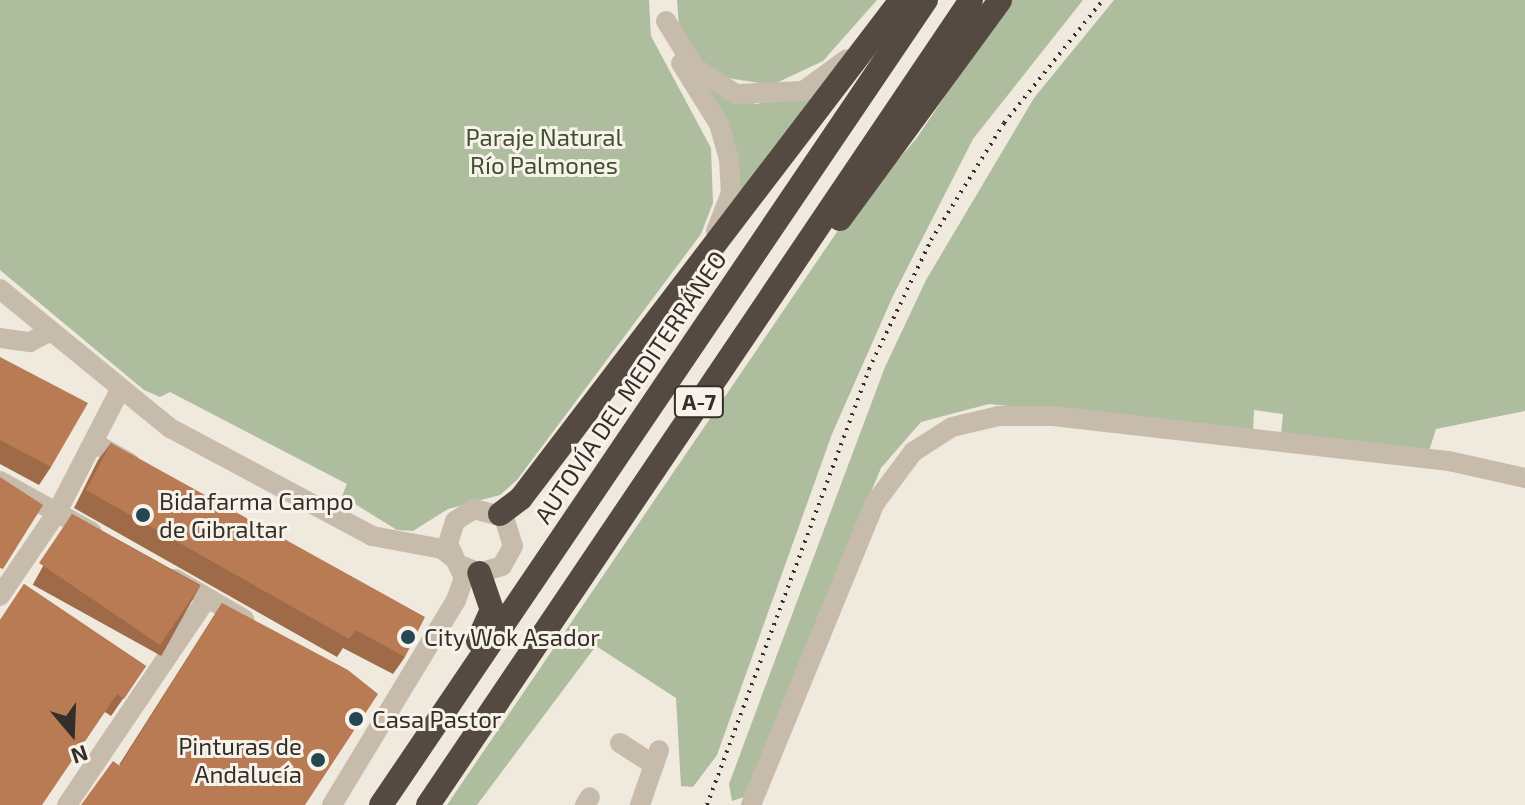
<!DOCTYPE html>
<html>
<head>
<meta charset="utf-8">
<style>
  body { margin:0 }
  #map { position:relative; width:1525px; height:805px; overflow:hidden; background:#f0eade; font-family:"Exo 2",sans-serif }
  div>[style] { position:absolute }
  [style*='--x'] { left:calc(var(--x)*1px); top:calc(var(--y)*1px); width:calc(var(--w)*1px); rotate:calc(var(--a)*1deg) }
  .green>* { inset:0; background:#afbd9f }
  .minor>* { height:20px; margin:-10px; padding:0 10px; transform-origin:10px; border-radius:10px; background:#c7bcab }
  .highway>* { height:24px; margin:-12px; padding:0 12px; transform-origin:12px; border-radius:12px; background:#554a41 }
  .rail>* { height:4px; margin-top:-2px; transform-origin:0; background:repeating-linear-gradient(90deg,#352f29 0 2px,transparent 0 8px) }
  .wall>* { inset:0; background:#9f6a47; transform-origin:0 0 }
  .building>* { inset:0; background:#b97b53 }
  .dots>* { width:22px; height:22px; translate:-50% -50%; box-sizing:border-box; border:4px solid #f8f3ea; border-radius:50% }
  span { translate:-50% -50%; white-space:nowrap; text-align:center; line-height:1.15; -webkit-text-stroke:6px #f8f3ea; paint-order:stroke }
  .shield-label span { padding:2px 6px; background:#f8f3ea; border:2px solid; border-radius:6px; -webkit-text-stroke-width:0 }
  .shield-label { font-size:22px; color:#352f29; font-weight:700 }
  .park-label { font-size:24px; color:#405130 }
  .street-label { font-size:24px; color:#352f29 }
  .poi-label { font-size:24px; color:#352f29 }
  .left { translate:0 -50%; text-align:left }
  .right { translate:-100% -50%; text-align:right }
  .north { position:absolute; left:32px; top:693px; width:80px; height:80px; -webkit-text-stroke:6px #f8f3ea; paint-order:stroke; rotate:161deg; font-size:22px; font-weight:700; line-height:32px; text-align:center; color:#352f29 }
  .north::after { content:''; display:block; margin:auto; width:28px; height:36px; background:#352f29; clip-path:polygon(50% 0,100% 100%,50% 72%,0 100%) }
</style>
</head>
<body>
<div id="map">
  <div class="green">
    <div style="clip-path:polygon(0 0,649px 0,651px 36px,711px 148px,713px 203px,701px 234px,517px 480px,500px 495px,448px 509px,413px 531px,397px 530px,342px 496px,347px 484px,170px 392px,160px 397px,144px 390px,0 270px)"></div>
    <div style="clip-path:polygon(677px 0,877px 0,823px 61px,772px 85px,721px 77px,695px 58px,679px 28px)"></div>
    <div style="clip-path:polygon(1010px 0,1083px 0,973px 139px,893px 296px,832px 434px,717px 755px,693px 787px,681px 786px,676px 698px,596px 646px,477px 805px,447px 805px,841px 226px,916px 139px)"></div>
    <div style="clip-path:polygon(1114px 0,1525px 0,1525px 411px,1436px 429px,1429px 451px,1281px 435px,1283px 414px,1254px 410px,1253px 432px,989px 404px,921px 422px,881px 468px,744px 797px,732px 801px,729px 784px,775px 660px,885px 367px,926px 280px,1034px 98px)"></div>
    <div style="clip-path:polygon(702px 85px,756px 104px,816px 91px,735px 205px)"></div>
  </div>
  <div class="minor">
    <div style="--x:666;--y:21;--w:55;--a:58.3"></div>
    <div style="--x:695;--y:68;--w:49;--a:32.4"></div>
    <div style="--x:736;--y:94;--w:67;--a:-2.6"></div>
    <div style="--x:803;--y:91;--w:54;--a:-36"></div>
    <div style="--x:681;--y:63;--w:72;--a:58.1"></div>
    <div style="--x:719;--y:124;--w:35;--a:74"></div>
    <div style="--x:729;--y:158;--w:35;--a:87"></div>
    <div style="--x:731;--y:193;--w:41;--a:111.5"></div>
    <div style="--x:0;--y:289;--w:220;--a:39.3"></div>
    <div style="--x:170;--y:428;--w:229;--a:28.1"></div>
    <div style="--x:372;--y:536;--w:71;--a:10.5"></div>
    <div style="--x:442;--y:549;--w:14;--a:39"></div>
    <div style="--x:0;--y:338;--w:30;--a:8"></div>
    <div style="--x:30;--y:342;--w:21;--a:-28"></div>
    <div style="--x:94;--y:443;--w:41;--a:29.1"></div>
    <div style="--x:0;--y:481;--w:105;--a:29"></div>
    <div style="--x:175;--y:579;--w:80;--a:30.1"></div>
    <div style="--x:0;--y:596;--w:102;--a:-55.8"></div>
    <div style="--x:57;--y:512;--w:135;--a:-62.7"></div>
    <div style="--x:620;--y:743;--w:40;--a:32.9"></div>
    <div style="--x:67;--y:805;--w:250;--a:-55.9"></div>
    <div style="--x:332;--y:805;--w:240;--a:-58.8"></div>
    <div style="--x:456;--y:600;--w:23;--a:-70"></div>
    <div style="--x:464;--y:578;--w:38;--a:-115"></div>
    <div style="--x:448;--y:543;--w:23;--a:-72"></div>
    <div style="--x:455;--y:521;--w:22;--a:-32"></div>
    <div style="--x:474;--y:509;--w:31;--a:15"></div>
    <div style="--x:504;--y:517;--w:30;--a:73"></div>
    <div style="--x:513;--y:546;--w:23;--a:119"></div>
    <div style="--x:502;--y:566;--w:24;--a:163"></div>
    <div style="--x:479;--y:573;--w:23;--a:-157"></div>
    <div style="--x:585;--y:805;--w:9;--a:-58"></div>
    <div style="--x:640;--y:805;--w:58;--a:-70.9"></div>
    <div style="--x:751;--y:805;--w:326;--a:-67.7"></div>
    <div style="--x:875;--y:503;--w:64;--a:-53.3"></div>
    <div style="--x:913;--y:452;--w:46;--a:-32.7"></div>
    <div style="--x:952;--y:427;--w:48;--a:-13.2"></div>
    <div style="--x:999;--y:416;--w:54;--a:0"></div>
    <div style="--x:1053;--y:416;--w:399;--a:6.5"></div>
    <div style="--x:1449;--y:461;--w:78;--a:12.6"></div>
  </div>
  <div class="highway">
    <div style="--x:840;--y:219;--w:271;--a:-53.8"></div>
    <div style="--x:500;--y:514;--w:26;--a:-37"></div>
    <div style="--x:521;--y:498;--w:626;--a:-52.65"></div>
    <div style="--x:478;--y:641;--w:34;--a:-66"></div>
    <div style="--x:492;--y:610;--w:39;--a:-109"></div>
    <div style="--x:381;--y:805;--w:972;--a:-55.9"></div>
    <div style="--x:428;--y:805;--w:971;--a:-56"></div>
  </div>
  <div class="rail">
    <div style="--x:707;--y:805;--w:465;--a:-69.6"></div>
    <div style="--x:869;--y:369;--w:143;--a:-64.3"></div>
    <div style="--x:931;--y:240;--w:138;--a:-58"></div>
    <div style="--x:1004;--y:123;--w:158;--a:-51.2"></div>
  </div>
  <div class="wall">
    <div style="clip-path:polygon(0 357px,51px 467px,39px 485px,0 464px)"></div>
    <div style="clip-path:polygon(111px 443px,405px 657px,393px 674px,343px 648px,337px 657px,74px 508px,98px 460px)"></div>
    <div style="left:72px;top:514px;width:147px;height:81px;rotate:29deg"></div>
    <div style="clip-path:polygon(24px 584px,146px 666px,111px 716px,105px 712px,0 805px,0 620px)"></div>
    <div style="clip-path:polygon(222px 603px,305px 805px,119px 765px)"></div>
  </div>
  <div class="building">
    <div style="clip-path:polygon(0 357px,88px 403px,51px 467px,0 440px)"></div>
    <div style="clip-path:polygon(111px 443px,425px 617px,405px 657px,356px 630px,349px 639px,86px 490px)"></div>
    <div style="clip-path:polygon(0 477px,43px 505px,3px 569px,0 568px)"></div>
    <div style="clip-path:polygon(72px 514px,200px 586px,160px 645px,39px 563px)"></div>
    <div style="clip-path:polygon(24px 584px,146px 666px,124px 699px,117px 694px,42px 805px,0 805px,0 621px)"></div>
    <div style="clip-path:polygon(222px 603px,348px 670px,378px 694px,305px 805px,81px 805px,113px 761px,120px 766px)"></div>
  </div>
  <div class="dots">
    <div style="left:143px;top:515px;background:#234852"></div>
    <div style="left:408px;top:637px;background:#234852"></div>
    <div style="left:356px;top:719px;background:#234852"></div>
    <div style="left:318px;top:760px;background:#234852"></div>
  </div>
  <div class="shield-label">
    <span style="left:699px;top:402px">A-7</span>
  </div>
  <div class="park-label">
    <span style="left:544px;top:151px">Paraje Natural<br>Río Palmones</span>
  </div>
  <div class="street-label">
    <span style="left:630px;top:387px;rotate:-56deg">AUTOVÍA DEL MEDITERRÁNEO</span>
  </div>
  <div class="poi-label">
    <span class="left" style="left:159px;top:515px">Bidafarma Campo<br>de Gibraltar</span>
    <span class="left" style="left:424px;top:637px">City Wok Asador</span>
    <span class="left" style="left:372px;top:719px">Casa Pastor</span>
    <span class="right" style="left:302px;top:760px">Pinturas de<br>Andalucía</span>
  </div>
  <div class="north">N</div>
</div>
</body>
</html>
